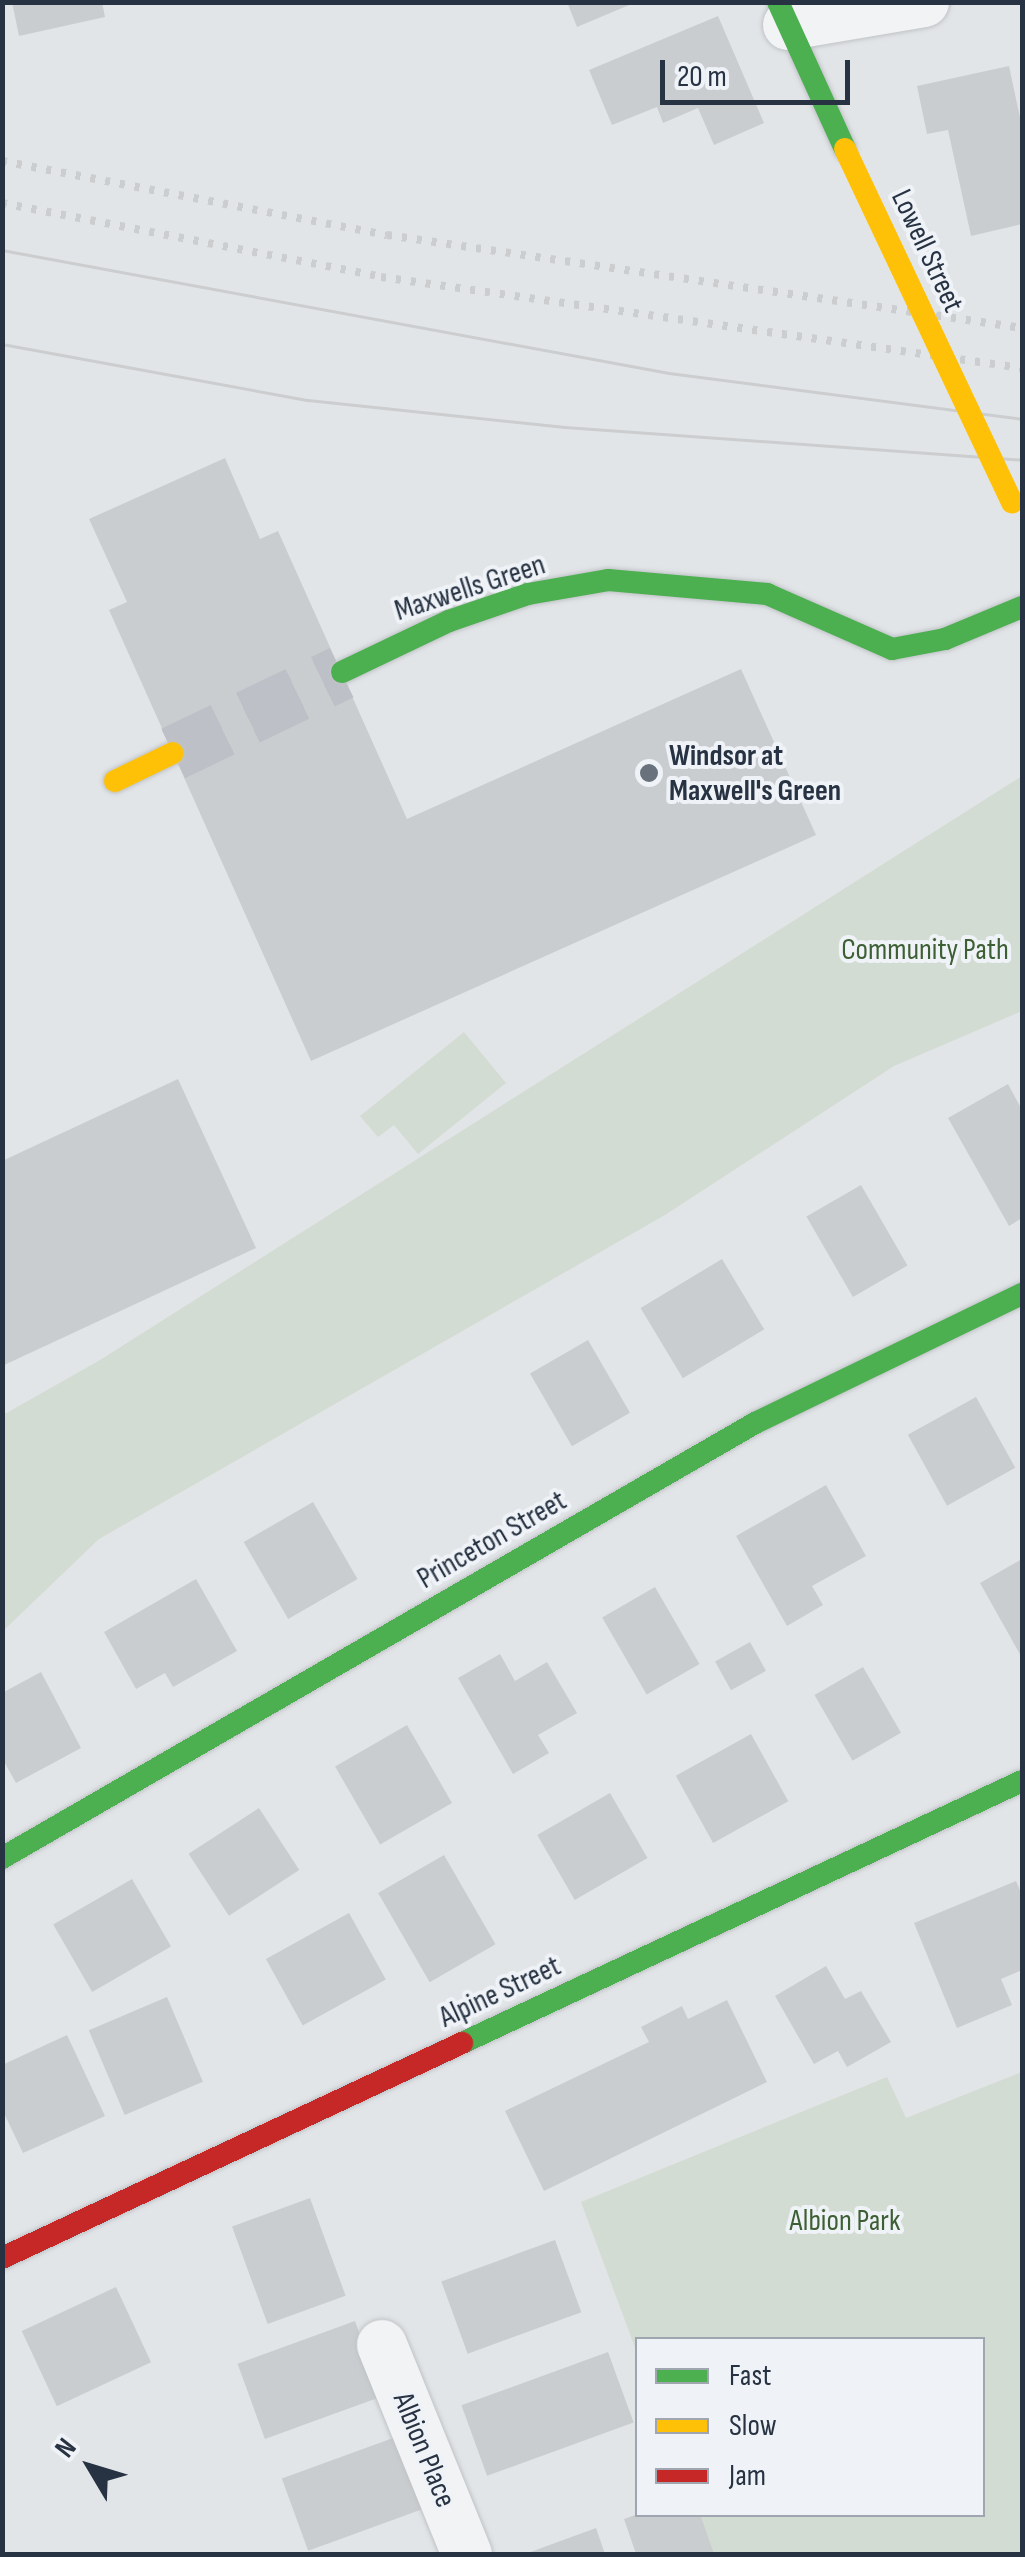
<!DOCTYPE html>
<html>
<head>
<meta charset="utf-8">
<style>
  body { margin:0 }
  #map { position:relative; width:1025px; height:2557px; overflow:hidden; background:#e2e5e8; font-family:"Sofia Sans Condensed",sans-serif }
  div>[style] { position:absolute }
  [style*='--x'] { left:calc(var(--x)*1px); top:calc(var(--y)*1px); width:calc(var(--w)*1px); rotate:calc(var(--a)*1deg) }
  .green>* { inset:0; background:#d3dcd2 }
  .building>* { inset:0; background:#cacdd0; transform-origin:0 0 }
  .secondary-tunnel>* { height:55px; margin-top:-27.5px; transform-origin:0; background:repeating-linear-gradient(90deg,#bdc1c7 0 55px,transparent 0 83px) }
  .roads { filter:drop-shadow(0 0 2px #c0c3c6) drop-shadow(0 0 2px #c0c3c6) }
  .street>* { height:50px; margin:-25px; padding:0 25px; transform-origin:25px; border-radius:25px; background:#f2f3f4 }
  .fast>* { height:22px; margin:-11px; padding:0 11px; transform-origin:11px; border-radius:11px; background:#4caf50 }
  .slow>* { height:22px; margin:-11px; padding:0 11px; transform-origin:11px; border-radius:11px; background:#ffc107 }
  .jam>* { height:22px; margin:-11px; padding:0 11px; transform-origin:11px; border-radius:11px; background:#c62828 }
  .tram>* { height:2.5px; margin:-1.25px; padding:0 1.25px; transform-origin:1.25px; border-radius:1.25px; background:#cbcdcf }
  .rail>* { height:8px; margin-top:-4px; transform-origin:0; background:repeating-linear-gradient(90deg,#cbcdcf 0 5px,transparent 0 15px) }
  .slow-bridge>* { height:22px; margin:-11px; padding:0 11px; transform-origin:11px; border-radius:11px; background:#ffc107 }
  .dots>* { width:28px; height:28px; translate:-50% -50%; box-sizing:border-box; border:5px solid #eff3f7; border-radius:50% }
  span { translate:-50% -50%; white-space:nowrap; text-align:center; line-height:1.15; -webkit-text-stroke:8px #eff3f7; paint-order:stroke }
  .street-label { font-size:30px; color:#273242 }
  .poi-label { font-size:30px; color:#273242; font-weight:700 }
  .left { translate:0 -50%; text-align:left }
  .park-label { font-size:30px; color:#3e5f34 }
  .frame { position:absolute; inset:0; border:5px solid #273242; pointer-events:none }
  .legend { position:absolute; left:635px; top:2337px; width:350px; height:180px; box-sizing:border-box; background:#eff3f7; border:2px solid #9fa6af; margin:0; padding:12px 18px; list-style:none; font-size:30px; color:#273242 }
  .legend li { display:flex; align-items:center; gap:20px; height:50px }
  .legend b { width:50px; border:2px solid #9fa6af }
  .north { position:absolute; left:40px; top:2417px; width:100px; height:100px; -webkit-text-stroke:8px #eff3f7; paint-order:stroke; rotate:308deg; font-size:28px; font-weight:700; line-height:40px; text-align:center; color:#273242 }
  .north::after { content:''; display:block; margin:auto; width:35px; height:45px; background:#273242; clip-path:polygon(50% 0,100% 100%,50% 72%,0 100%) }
  .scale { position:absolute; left:660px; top:60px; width:190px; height:45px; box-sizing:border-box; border:5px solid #273242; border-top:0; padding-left:12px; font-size:30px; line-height:35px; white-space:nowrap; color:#273242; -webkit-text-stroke:8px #eff3f7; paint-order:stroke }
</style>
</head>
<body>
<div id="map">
  <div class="green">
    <div style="clip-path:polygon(1022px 776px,1022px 1011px,894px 1066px,665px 1215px,99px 1539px,3px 1631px,3px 1415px,100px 1360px)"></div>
    <div style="clip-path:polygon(464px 1032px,506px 1083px,418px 1154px,394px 1125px,378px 1137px,360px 1116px)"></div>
    <div style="clip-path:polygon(1022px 2072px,1022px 2553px,712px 2554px,697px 2515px,982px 2514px,982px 2340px,638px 2340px,637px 2353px,581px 2202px,887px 2077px,906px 2118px)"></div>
  </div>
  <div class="building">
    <div style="clip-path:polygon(12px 2px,102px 2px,105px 17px,19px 36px)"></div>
    <div style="clip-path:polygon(567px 2px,634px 2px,634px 3px,577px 27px)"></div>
    <div style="clip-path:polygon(718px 16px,764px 123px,714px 145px,698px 108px,663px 123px,657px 107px,612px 125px,589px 70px)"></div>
    <div style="clip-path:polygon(1009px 66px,1022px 127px,1022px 224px,971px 236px,948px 130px,927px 134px,917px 86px)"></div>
    <div style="clip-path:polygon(225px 458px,260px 539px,278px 531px,407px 819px,741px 669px,816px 835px,311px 1061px,109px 610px,127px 602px,89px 519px)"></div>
    <div style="clip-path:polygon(178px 1079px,256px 1248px,2px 1366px,2px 1161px)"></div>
    <div style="clip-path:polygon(1008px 1084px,1022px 1110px,1022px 1218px,1009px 1226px,948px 1118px)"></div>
    <div style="left:861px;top:1185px;width:93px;height:63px;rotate:60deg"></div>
    <div style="left:722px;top:1259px;width:82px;height:95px;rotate:59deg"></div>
    <div style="left:588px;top:1340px;width:84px;height:67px;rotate:60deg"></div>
    <div style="left:976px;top:1397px;width:81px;height:78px;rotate:61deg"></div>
    <div style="clip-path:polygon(826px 1485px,866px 1556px,812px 1586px,823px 1605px,787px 1626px,736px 1536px)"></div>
    <div style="left:313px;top:1502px;width:89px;height:80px;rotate:60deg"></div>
    <div style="clip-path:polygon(1022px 1559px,1022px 1658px,980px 1583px)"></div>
    <div style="clip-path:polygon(196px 1579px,237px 1651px,173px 1687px,165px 1673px,136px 1689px,104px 1632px)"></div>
    <div style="left:655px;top:1587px;width:89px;height:61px;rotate:60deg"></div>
    <div style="left:750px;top:1642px;width:33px;height:40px;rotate:61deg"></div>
    <div style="clip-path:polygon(500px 1654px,515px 1681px,547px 1662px,577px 1713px,538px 1735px,549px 1753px,513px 1774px,458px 1678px)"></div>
    <div style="left:863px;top:1667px;width:76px;height:56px;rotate:60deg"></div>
    <div style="clip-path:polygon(41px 1672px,81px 1748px,16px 1783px,2px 1758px,2px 1693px)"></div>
    <div style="left:407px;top:1725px;width:90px;height:83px;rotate:60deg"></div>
    <div style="left:751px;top:1734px;width:77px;height:86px;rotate:61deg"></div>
    <div style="left:610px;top:1793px;width:75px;height:84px;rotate:60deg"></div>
    <div style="left:259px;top:1808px;width:74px;height:84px;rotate:57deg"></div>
    <div style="left:444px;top:1855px;width:103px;height:76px;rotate:60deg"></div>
    <div style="left:132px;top:1879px;width:78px;height:91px;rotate:60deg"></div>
    <div style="clip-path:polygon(1016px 1881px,1022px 1895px,1022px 1970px,1001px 1979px,1012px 2005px,957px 2028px,914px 1923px)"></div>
    <div style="left:349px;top:1913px;width:76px;height:95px;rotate:61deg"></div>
    <div style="clip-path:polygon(826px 1966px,845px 1999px,861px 1991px,891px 2042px,847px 2067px,838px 2051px,814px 2064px,775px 1996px)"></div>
    <div style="left:167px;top:1997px;width:92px;height:85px;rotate:67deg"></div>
    <div style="clip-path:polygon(727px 2000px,767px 2082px,544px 2191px,505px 2111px,649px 2042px,641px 2027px,682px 2006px,688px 2019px)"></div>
    <div style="clip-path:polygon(67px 2035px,105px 2116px,23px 2153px,2px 2109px,2px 2065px)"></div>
    <div style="left:310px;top:2198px;width:104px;height:83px;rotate:70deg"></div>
    <div style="left:555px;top:2240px;width:77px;height:121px;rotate:70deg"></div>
    <div style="left:116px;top:2287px;width:83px;height:104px;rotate:65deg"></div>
    <div style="left:355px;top:2321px;width:80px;height:125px;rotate:70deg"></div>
    <div style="left:608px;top:2352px;width:75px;height:156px;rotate:70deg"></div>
    <div style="left:404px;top:2434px;width:77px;height:130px;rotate:70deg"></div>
    <div style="clip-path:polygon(638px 2514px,700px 2514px,714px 2554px,636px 2554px,624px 2519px)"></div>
    <div style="clip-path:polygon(596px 2528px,605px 2554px,525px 2554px)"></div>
  </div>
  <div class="secondary-tunnel">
    <div style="--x:173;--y:753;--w:187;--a:-25.6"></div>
  </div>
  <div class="roads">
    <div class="street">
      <div style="--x:788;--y:25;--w:138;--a:-9.6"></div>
      <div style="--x:382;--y:2345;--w:226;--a:67.9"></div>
    </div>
    <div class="fast">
      <div style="--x:778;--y:2;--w:162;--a:65.5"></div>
      <div style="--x:342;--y:672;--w:119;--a:-25.5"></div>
      <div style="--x:449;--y:621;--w:83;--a:-18.9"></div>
      <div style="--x:528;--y:594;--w:81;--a:-9.9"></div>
      <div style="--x:608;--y:580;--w:160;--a:5"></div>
      <div style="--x:767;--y:594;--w:137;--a:23.7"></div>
      <div style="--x:892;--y:649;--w:54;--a:-10.7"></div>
      <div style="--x:945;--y:639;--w:83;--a:-22.6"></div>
      <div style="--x:2;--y:1858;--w:870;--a:-30.01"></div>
      <div style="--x:755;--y:1423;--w:297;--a:-25.8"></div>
      <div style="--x:462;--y:2043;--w:618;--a:-25.07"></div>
    </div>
    <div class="slow">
      <div style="--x:115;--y:781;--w:64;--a:-25.8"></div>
    </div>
    <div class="jam">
      <div style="--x:2;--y:2258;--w:508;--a:-25.05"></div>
    </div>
  </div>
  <div class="tram">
    <div style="--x:2;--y:250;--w:678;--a:10.45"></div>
    <div style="--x:669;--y:373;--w:356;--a:7.4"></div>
    <div style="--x:2;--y:344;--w:311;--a:10.4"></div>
    <div style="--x:308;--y:400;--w:258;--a:6"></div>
    <div style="--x:565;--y:427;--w:458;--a:4.1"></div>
  </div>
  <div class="rail">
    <div style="--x:2;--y:161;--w:392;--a:10.9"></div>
    <div style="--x:387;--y:235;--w:642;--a:8.33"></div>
    <div style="--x:2;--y:203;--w:386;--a:11"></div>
    <div style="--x:381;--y:277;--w:647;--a:8.08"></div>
  </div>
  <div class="slow-bridge">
    <div style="--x:845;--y:149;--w:391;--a:64.7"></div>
  </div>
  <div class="dots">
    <div style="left:649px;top:773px;background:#68717c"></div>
  </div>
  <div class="street-label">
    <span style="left:927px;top:251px;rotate:65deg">Lowell Street</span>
    <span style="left:470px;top:588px;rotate:-18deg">Maxwells Green</span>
    <span style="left:492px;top:1540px;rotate:-30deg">Princeton Street</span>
    <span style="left:500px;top:1992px;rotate:-25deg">Alpine Street</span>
    <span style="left:424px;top:2450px;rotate:68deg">Albion Place</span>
  </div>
  <div class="poi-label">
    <span class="left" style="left:669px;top:773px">Windsor at<br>Maxwell's Green</span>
  </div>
  <div class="park-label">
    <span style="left:925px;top:950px">Community Path</span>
    <span style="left:845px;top:2221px">Albion Park</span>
  </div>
  <div class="frame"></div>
  <ul class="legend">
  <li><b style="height:12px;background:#4caf50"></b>Fast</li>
  <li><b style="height:12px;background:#ffc107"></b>Slow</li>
  <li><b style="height:12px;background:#c62828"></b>Jam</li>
  </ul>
  <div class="north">N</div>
  <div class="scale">20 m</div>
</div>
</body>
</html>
